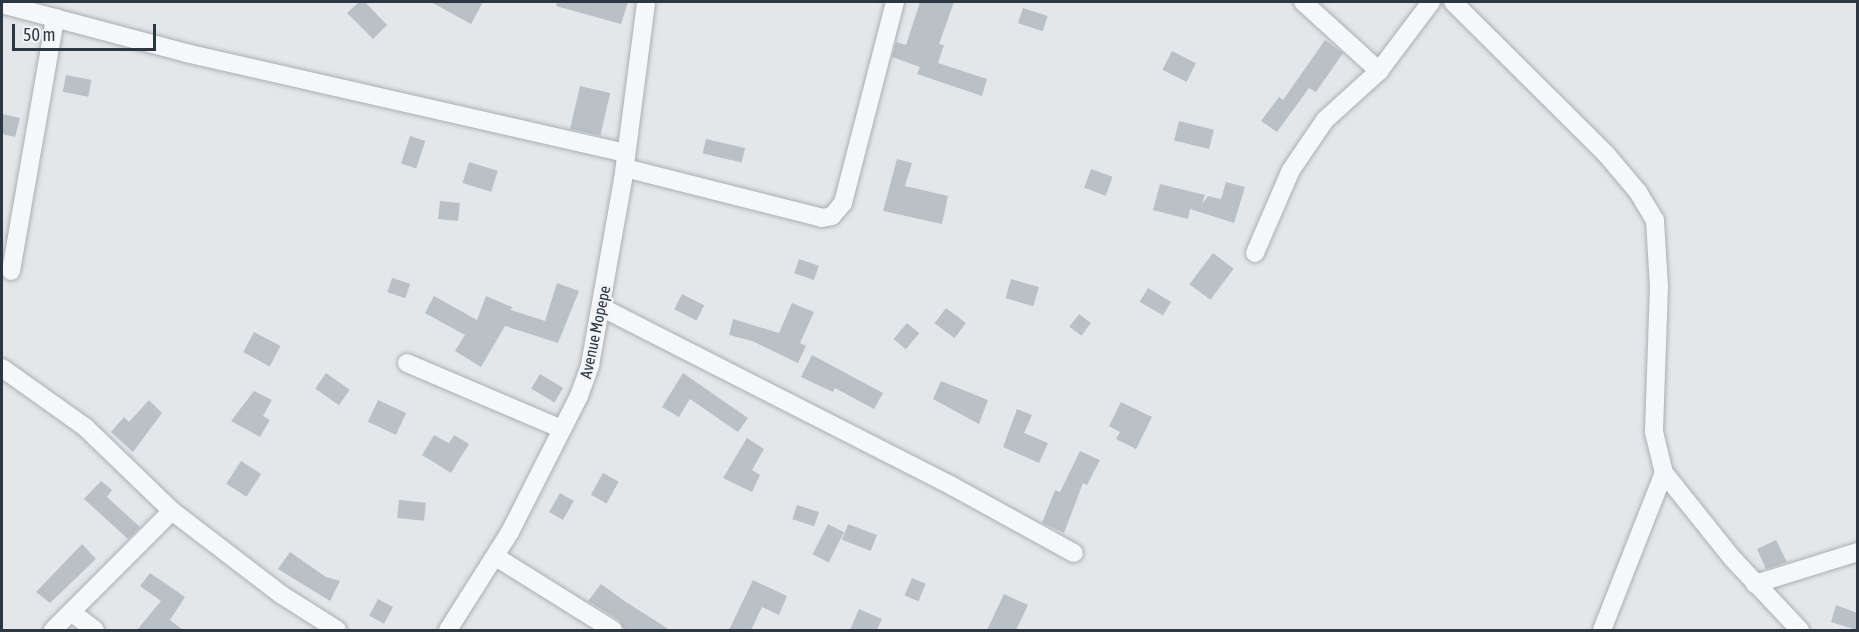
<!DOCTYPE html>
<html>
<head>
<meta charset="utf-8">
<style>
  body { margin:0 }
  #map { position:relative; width:1859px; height:632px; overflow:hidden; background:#e3e7ea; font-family:"Asap Condensed",sans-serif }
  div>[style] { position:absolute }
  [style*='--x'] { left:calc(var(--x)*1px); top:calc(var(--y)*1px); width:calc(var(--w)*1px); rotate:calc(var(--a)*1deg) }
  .building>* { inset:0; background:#bac1c6; transform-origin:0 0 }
  .roads { filter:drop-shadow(0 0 2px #a8afb4) drop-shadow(0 0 2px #a8afb4) }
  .street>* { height:18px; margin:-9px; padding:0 9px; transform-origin:9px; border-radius:9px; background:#f5f7f8 }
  span { translate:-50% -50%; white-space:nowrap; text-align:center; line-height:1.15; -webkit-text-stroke:5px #f2f5f7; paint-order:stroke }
  .street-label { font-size:16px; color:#2c3741 }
  .frame { position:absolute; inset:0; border:3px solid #2c3741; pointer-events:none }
  .scale { position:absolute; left:12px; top:24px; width:144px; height:27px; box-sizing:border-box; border:3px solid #2c3741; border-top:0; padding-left:8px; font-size:18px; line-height:21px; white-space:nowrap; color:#2c3741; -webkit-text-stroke:4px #f2f5f7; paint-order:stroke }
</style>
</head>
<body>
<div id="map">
  <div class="building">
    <div style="clip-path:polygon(359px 2px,365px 2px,387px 25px,373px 39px,347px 13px)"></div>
    <div style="clip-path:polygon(431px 2px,483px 2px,471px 24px)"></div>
    <div style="clip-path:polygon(557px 2px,628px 2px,621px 24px,556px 6px)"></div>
    <div style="clip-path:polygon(920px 2px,954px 2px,939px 44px,944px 45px,938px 63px,987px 79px,982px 96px,917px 74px,920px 67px,892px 57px,896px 42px,906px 45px)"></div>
    <div style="left:1023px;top:8px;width:26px;height:16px;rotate:18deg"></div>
    <div style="clip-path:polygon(1325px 40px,1343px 53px,1316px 92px,1309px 88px,1277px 132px,1261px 121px,1279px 97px,1283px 100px)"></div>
    <div style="left:1172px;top:51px;width:27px;height:21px;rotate:27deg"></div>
    <div style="left:66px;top:75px;width:26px;height:17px;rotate:11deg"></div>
    <div style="left:580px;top:86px;width:31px;height:44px;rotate:13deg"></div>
    <div style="clip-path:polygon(2px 114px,20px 118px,15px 137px,2px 134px)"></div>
    <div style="left:1179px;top:121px;width:36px;height:20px;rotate:14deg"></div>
    <div style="left:410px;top:136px;width:16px;height:29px;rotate:18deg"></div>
    <div style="left:706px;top:139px;width:40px;height:15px;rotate:13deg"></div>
    <div style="clip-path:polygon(897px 159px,912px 163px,905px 186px,948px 196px,942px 224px,883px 211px)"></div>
    <div style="left:469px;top:162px;width:30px;height:22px;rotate:17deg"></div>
    <div style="left:1091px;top:169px;width:23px;height:20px;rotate:20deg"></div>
    <div style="clip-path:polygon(1226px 182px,1245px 187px,1234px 223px,1190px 209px,1188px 219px,1153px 210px,1160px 184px,1205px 195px,1202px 204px,1208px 196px,1221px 199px)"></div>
    <div style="left:440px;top:201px;width:20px;height:18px;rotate:6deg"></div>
    <div style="left:1213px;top:253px;width:26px;height:39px;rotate:37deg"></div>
    <div style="left:799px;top:259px;width:21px;height:15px;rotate:19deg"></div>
    <div style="left:392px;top:278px;width:19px;height:15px;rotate:18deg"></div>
    <div style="left:1011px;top:279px;width:29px;height:20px;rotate:16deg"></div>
    <div style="clip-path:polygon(557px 283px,579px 291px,558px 343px,505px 326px,481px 367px,455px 351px,465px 335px,425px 313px,434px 296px,477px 320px,486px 296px,512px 307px,511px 310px,545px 321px)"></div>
    <div style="left:1148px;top:288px;width:27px;height:16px;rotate:31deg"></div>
    <div style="left:682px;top:294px;width:25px;height:17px;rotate:27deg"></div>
    <div style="clip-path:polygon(792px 303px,814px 312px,800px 343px,806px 346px,798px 363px,752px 341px,729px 335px,733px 319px,779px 333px)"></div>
    <div style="left:946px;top:308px;width:25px;height:19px;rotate:37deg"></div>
    <div style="left:1079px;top:314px;width:15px;height:16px;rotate:37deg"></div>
    <div style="left:907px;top:323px;width:16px;height:21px;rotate:40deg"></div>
    <div style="left:254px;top:332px;width:30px;height:23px;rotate:28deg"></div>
    <div style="clip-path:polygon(812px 355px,883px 393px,874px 409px,835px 388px,833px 392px,801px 377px)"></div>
    <div style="left:326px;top:373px;width:29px;height:19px;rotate:35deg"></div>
    <div style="clip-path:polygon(683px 373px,748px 418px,738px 432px,690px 399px,679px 417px,662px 407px)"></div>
    <div style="left:540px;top:374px;width:27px;height:17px;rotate:31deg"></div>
    <div style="clip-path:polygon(941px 381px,988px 400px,979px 424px,933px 399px)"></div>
    <div style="clip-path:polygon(254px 391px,272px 400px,263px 416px,270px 420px,260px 437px,231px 421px)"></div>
    <div style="clip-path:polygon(149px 400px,162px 413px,133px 452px,111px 432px,124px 417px,129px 422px)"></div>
    <div style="left:378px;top:400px;width:31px;height:24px;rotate:25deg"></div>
    <div style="clip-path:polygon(1121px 402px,1152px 417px,1136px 449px,1116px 439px,1120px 432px,1109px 426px)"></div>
    <div style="clip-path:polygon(1017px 409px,1032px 415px,1024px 433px,1048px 443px,1039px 463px,1003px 447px)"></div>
    <div style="clip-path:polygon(434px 435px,449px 443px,454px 435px,469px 444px,451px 473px,422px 455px)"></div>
    <div style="clip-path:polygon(747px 438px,764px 449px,752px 470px,760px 475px,752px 492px,723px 478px)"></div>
    <div style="clip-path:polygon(1080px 451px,1100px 460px,1087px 485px,1083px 483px,1064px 533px,1042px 523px,1055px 490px,1060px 492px)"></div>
    <div style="left:241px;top:461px;width:24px;height:27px;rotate:33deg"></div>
    <div style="left:603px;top:473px;width:18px;height:25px;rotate:29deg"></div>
    <div style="clip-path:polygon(101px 481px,112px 490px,107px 497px,140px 527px,128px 539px,84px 499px)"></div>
    <div style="left:560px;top:493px;width:16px;height:22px;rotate:30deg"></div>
    <div style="left:399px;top:500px;width:27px;height:18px;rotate:6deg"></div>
    <div style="left:797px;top:505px;width:23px;height:15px;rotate:18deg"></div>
    <div style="left:828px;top:524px;width:18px;height:34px;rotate:27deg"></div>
    <div style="left:848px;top:524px;width:31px;height:17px;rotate:21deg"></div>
    <div style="clip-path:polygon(1776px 540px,1787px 562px,1766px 569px,1757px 549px)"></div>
    <div style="clip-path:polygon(82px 544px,96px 559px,50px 603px,36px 592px)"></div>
    <div style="clip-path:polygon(290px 552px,326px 577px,340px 581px,330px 601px,278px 569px)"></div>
    <div style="clip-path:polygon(150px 573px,185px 597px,170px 620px,183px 630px,137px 630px,161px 601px,140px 586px)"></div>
    <div style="left:912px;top:578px;width:15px;height:19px;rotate:23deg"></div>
    <div style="clip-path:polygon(753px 580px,787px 596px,779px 615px,762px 607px,751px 630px,729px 630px)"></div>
    <div style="clip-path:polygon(601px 584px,626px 602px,670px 630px,624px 629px,619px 620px,588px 601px)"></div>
    <div style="clip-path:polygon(1004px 594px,1028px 605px,1016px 630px,987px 630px)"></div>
    <div style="left:378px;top:599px;width:17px;height:19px;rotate:28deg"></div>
    <div style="clip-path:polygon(1836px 605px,1857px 613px,1857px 630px,1831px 622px)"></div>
    <div style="clip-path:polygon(859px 609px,882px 619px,877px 630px,850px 630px)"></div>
  </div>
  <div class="roads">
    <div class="street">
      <div style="--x:1303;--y:2;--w:103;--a:42.2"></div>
      <div style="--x:1453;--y:2;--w:216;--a:44.8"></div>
      <div style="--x:1606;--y:154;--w:50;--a:49.9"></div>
      <div style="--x:1638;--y:192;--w:33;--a:59"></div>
      <div style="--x:1655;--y:220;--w:67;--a:86.6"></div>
      <div style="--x:1659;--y:287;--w:145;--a:92"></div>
      <div style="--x:1654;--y:432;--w:42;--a:76.3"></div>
      <div style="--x:1664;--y:473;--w:110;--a:51.3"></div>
      <div style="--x:1733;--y:559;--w:98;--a:46.7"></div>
      <div style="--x:2;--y:4;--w:190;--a:14.9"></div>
      <div style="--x:186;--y:53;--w:451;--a:12.8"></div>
      <div style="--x:625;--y:168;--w:203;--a:14.2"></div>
      <div style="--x:822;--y:218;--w:10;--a:-11"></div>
      <div style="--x:832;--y:216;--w:17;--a:-50"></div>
      <div style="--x:843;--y:203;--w:208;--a:-75.5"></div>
      <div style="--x:1255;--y:253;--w:90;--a:-66.6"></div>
      <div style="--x:1291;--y:170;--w:60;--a:-55.8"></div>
      <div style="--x:1325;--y:120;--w:73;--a:-42.2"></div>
      <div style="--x:1379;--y:71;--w:86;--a:-53"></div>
      <div style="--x:11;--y:271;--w:257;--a:-80.1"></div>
      <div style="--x:601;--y:307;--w:394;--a:27"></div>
      <div style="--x:952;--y:486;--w:139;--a:28.8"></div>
      <div style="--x:407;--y:363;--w:168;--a:23.1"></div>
      <div style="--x:2;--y:368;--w:102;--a:35.4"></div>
      <div style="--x:85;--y:427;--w:121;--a:44"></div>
      <div style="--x:172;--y:511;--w:138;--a:37.4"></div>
      <div style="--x:282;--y:595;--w:65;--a:32.5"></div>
      <div style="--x:496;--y:557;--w:138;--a:32"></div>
      <div style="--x:1755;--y:584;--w:108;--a:-17.3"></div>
      <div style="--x:71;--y:612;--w:30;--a:37"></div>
      <div style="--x:53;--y:630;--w:168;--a:-45"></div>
      <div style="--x:448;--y:630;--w:116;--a:-57.7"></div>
      <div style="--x:510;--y:532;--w:153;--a:-63.1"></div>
      <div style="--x:579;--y:396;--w:33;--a:-70"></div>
      <div style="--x:590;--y:365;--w:188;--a:-79.9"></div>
      <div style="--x:623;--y:180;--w:179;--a:-82.6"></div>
      <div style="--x:1602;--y:630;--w:169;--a:-68.5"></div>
    </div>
  </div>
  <div class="street-label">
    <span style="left:595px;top:332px;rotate:-78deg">Avenue Mopepe</span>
  </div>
  <div class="frame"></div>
  <div class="scale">50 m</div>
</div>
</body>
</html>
